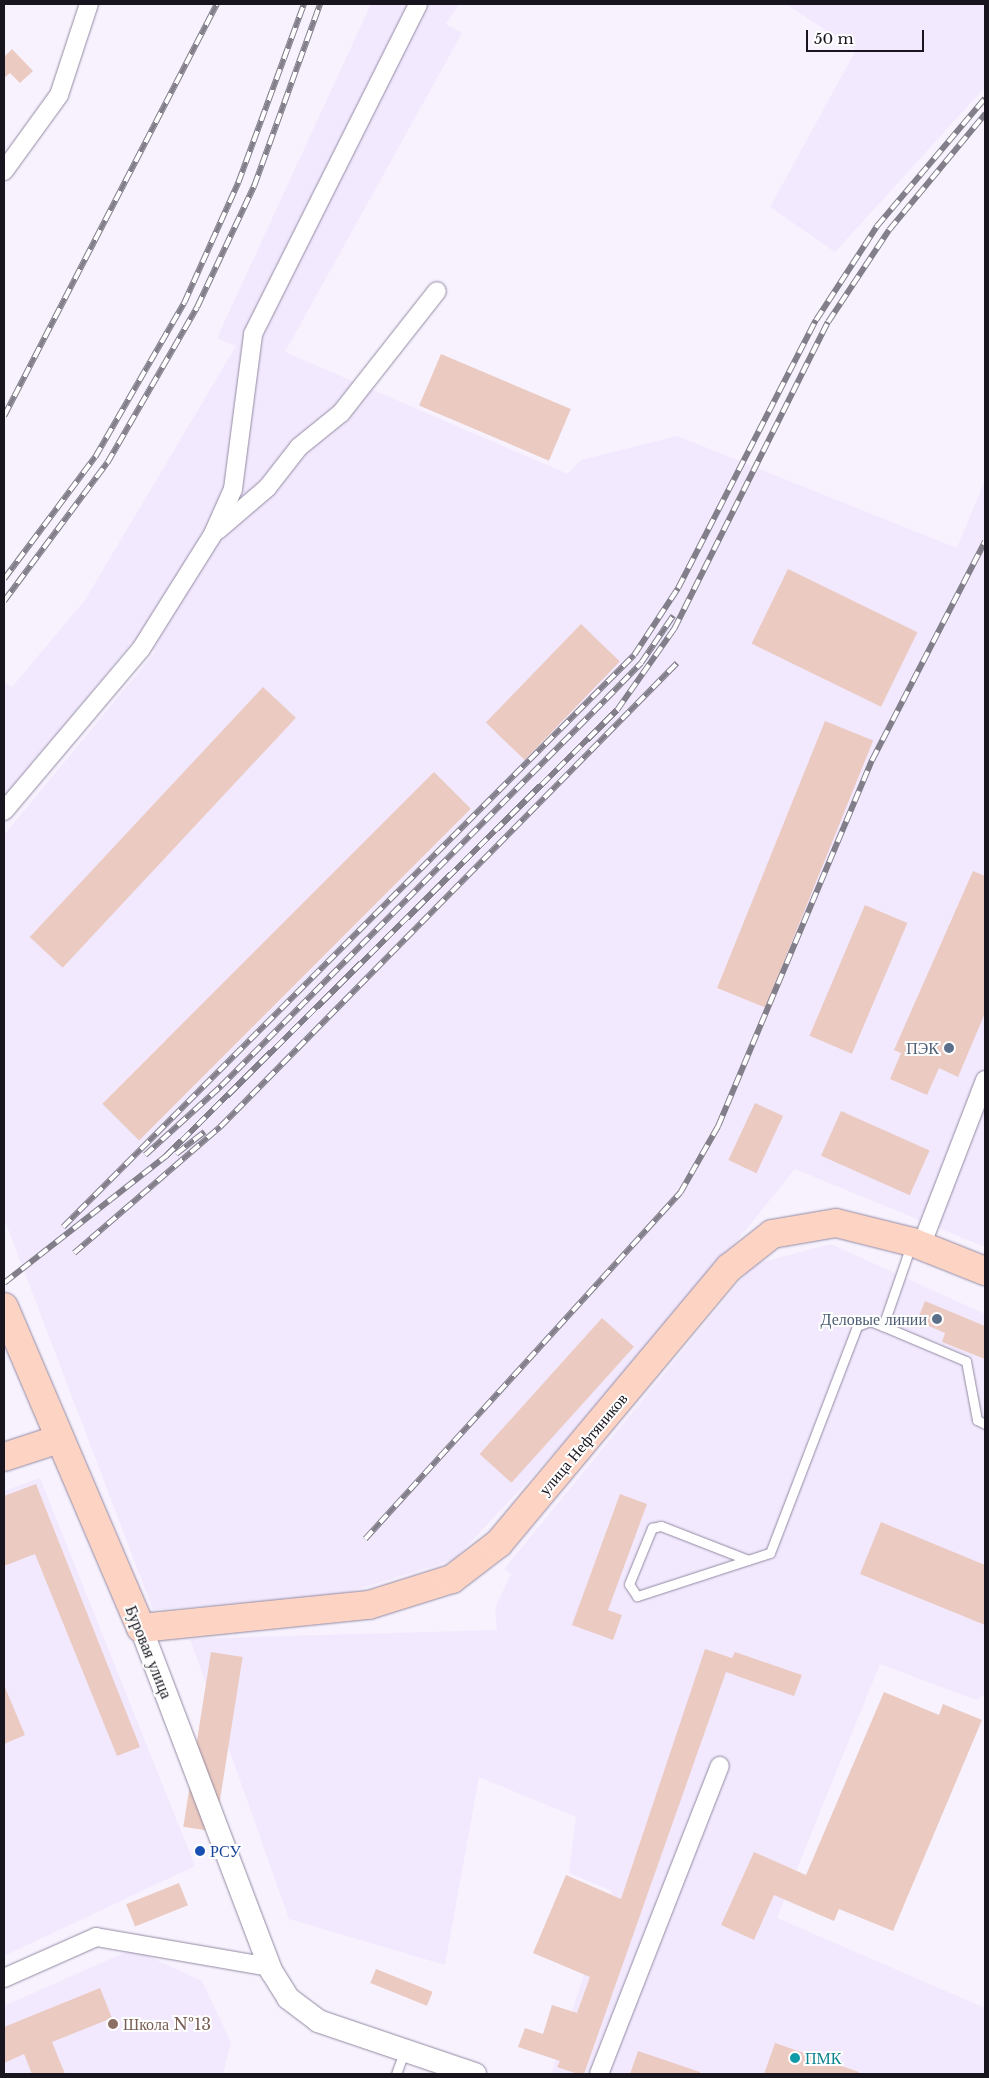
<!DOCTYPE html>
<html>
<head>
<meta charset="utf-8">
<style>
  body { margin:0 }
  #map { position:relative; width:989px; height:2078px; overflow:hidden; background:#f7f2fe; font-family:"Libre Baskerville",serif }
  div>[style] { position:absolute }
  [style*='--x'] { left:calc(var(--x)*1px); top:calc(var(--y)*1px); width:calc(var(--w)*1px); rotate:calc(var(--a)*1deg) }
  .built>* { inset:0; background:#f2e9fe }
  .building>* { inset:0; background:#ebcac1; transform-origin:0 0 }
  .roads { filter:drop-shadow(0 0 1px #9389a2) drop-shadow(0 0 1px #9389a2) }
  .service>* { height:9px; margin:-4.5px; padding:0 4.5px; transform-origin:4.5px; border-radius:4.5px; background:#fff }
  .minor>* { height:18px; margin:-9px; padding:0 9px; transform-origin:9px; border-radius:9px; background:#fff }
  .tertiary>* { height:22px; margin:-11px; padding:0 11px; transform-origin:11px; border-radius:11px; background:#fff }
  .primary>* { height:28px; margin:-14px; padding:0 14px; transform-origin:14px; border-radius:14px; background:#fdd4c4 }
  .rail>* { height:5.5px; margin-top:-2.75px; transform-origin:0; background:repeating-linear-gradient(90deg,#fff 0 11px,#837f8a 0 22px); box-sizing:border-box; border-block:1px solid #837f8a }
  .dots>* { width:14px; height:14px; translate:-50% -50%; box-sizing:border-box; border:2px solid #fff; border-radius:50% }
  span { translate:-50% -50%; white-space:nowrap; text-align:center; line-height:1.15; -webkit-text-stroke:4px #fff; paint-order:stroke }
  .service-label { font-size:16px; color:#4e5e75 }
  .right { translate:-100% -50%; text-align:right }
  .street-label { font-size:16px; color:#19151f }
  .transit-label { font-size:16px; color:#164399 }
  .left { translate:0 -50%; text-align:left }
  .education-label { font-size:16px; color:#785e54 }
  .culture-label { font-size:16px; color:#0d838f }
  .frame { position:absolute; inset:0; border:5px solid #19151f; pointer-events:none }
  .scale { position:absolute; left:806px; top:30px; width:118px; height:22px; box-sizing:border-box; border:2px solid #19151f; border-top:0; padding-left:6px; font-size:15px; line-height:18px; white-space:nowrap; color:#19151f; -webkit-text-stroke:4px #fff; paint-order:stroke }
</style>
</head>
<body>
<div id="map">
  <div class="built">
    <div style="clip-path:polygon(371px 4px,459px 4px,446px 24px,462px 33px,285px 352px,568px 474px,581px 460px,677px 436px,957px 548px,985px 480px,985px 1247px,795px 1169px,638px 1363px,454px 1560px,339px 1595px,153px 1610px,4px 1218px,4px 835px,156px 651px,132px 643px,4px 797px,4px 682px,12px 687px,85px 600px,236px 346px,217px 338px)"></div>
    <div style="clip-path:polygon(786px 4px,985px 4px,985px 87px,835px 252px,770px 207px,856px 50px)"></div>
    <div style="clip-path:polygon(831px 1244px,985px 1314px,985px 1694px,976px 1700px,880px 1664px,777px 1918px,985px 2008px,985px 2074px,551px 2074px,612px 1891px,569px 1873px,576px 1817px,479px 1777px,445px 1965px,289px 1919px,190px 1639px,497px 1630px,495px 1608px,511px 1574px,504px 1569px,754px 1264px)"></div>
    <div style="clip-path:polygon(40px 1478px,195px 1866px,4px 1956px,4px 1491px)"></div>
    <div style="clip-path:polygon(133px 1949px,202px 1981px,231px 2042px,223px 2074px,4px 2074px,4px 2006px)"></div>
  </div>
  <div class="building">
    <div style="clip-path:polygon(12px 49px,33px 71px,20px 83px,10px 73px,4px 78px,4px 57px)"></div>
    <div style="left:441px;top:354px;width:141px;height:56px;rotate:23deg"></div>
    <div style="left:788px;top:569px;width:144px;height:83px;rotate:26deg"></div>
    <div style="left:581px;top:624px;width:54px;height:137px;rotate:44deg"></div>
    <div style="left:263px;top:687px;width:45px;height:342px;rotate:43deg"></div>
    <div style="left:825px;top:721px;width:52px;height:288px;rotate:22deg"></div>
    <div style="left:434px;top:772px;width:52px;height:469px;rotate:45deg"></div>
    <div style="clip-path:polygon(973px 871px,985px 876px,985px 1013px,958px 1077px,939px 1068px,927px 1095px,890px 1079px,901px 1053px,894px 1050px)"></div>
    <div style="left:865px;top:905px;width:46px;height:142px;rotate:23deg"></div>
    <div style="left:755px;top:1103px;width:31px;height:63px;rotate:25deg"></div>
    <div style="left:841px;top:1111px;width:97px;height:49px;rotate:24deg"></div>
    <div style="clip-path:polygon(925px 1301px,985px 1326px,985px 1359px,942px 1342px,945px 1333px,917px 1321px)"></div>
    <div style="left:602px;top:1318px;width:43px;height:183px;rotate:42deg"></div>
    <div style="clip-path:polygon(36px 1484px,140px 1747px,117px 1756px,35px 1554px,4px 1566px,4px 1496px)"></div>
    <div style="clip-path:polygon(620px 1494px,647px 1504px,608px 1610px,622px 1615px,613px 1640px,572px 1625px)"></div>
    <div style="clip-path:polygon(881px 1522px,985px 1565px,985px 1625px,860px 1574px)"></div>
    <div style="clip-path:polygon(705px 1649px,732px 1658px,735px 1652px,802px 1675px,794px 1696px,726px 1672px,584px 2074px,578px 2074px,557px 2067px,560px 2061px,518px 2047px,525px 2028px,543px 2034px,552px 2005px,577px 2013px,590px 1977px,533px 1953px,566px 1875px,621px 1899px)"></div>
    <div style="left:211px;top:1652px;width:32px;height:177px;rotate:9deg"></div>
    <div style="clip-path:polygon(4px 1685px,25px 1735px,4px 1744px)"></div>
    <div style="clip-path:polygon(884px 1692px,939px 1715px,943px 1704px,982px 1720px,893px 1931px,839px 1909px,834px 1921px,774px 1895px,754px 1940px,721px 1925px,754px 1852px,806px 1875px)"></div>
    <div style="left:179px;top:1883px;width:24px;height:57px;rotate:68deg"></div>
    <div style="left:376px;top:1969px;width:61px;height:15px;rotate:22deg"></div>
    <div style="clip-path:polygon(100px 1988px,112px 2018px,52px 2042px,65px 2074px,32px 2074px,24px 2054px,4px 2063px,4px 2027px)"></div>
    <div style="clip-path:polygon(775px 2043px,859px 2072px,859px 2074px,764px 2074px)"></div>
    <div style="clip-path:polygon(638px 2051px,700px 2072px,700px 2074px,630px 2074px)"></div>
  </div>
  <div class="roads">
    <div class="service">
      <div style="--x:911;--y:1245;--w:86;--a:109.1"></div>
      <div style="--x:883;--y:1326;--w:90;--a:22.9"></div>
      <div style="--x:966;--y:1361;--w:60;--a:79.4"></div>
      <div style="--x:977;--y:1420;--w:9;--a:27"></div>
      <div style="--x:748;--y:1560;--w:117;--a:162"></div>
      <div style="--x:637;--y:1596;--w:14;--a:-124"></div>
      <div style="--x:629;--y:1584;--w:61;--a:-67.7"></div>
      <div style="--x:652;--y:1528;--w:9;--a:-13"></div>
      <div style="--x:661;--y:1526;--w:93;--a:21.3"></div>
      <div style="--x:748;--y:1560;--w:23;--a:-18"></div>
      <div style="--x:770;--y:1553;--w:243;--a:-69"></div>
      <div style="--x:857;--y:1326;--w:14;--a:-21"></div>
      <div style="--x:870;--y:1321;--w:14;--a:21"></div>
      <div style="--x:396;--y:2074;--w:23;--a:-70"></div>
    </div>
    <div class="minor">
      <div style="--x:4;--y:171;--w:94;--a:-54.1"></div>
      <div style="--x:59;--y:95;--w:96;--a:-71.8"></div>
      <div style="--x:218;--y:530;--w:65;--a:-40.6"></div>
      <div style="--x:267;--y:488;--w:52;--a:-52"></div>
      <div style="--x:299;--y:447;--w:54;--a:-39"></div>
      <div style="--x:341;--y:413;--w:155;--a:-51.8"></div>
      <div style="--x:4;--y:811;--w:212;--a:-49.8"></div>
      <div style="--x:141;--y:649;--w:136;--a:-57.9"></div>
      <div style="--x:213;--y:534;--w:49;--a:-66"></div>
      <div style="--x:233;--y:489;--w:156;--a:-82.6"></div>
      <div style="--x:253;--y:334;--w:369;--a:-63.4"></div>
      <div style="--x:921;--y:1246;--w:178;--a:-68.9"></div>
      <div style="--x:4;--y:1978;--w:101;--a:-24"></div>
      <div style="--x:96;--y:1937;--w:177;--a:9.8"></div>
      <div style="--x:599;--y:2074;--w:331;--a:-68.6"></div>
    </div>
    <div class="tertiary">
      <div style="--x:141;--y:1628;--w:368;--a:69.2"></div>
      <div style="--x:272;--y:1972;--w:31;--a:58"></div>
      <div style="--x:288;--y:1998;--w:38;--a:37"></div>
      <div style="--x:318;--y:2021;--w:166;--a:18.7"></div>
    </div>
    <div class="primary">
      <div style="--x:4;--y:1307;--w:349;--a:66.9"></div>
      <div style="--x:141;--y:1628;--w:229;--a:-5.8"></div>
      <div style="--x:369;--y:1605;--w:87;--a:-17.4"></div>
      <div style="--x:452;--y:1579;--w:59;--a:-37.5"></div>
      <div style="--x:499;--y:1543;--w:359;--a:-50.1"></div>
      <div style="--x:729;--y:1268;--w:55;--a:-38.3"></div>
      <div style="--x:772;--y:1234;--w:65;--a:-9.8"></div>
      <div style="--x:836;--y:1223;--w:78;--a:14"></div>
      <div style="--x:912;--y:1242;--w:79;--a:21.7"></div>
      <div style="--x:4;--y:1457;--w:58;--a:-18.1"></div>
    </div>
  </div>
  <div class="rail">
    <div style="--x:4;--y:416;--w:464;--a:-62.7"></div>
    <div style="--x:4;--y:579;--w:152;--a:-53.3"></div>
    <div style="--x:95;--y:457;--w:178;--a:-60"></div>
    <div style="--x:184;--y:303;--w:132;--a:-65.8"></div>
    <div style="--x:238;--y:183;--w:191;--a:-69.8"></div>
    <div style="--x:4;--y:601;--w:172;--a:-53.3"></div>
    <div style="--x:107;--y:463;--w:180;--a:-60"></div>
    <div style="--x:197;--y:307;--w:134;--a:-64.8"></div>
    <div style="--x:254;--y:186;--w:194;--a:-70.1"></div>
    <div style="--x:176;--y:1154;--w:36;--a:-38"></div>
    <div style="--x:145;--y:1155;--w:103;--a:-42.2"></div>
    <div style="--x:221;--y:1086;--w:546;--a:-45.15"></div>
    <div style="--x:606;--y:699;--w:50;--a:-45.8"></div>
    <div style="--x:641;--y:663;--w:57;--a:-55.8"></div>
    <div style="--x:63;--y:1227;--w:808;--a:-45.05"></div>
    <div style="--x:634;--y:655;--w:80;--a:-56.7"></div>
    <div style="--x:678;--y:588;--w:301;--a:-62.8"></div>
    <div style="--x:816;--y:320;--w:112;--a:-57"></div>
    <div style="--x:877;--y:226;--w:167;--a:-49.8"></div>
    <div style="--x:74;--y:1253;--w:193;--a:-40.8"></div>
    <div style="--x:220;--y:1127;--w:651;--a:-45.44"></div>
    <div style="--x:4;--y:1283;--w:206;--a:-38.1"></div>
    <div style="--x:166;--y:1156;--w:634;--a:-44.68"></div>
    <div style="--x:617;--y:710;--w:99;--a:-54.9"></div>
    <div style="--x:674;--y:629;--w:343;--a:-63.4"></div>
    <div style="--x:828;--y:322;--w:110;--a:-56.5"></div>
    <div style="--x:889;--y:230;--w:151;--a:-50.4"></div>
    <div style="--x:365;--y:1539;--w:468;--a:-47.7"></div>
    <div style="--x:680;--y:1193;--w:77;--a:-60.4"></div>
    <div style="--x:718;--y:1126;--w:397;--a:-67.2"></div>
    <div style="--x:872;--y:760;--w:246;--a:-62.7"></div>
  </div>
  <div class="dots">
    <div style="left:949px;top:1048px;background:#5c6f8a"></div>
    <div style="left:937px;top:1319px;background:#5c6f8a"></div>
    <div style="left:200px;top:1851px;background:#1a4fb4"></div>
    <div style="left:113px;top:2024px;background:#8d6e63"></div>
    <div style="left:795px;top:2058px;background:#0f9aa8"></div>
  </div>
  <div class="service-label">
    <span class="right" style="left:939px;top:1048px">ПЭК</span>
    <span class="right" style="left:927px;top:1319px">Деловые линии</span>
  </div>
  <div class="street-label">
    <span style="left:583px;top:1444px;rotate:-50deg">улица Нефтяников</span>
    <span style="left:149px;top:1652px;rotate:68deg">Буровая улица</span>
  </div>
  <div class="transit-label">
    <span class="left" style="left:210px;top:1851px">РСУ</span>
  </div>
  <div class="education-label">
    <span class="left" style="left:123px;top:2024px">Школа №13</span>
  </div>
  <div class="culture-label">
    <span class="left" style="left:805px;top:2058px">ПМК</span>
  </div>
  <div class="frame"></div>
  <div class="scale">50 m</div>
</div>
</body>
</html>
